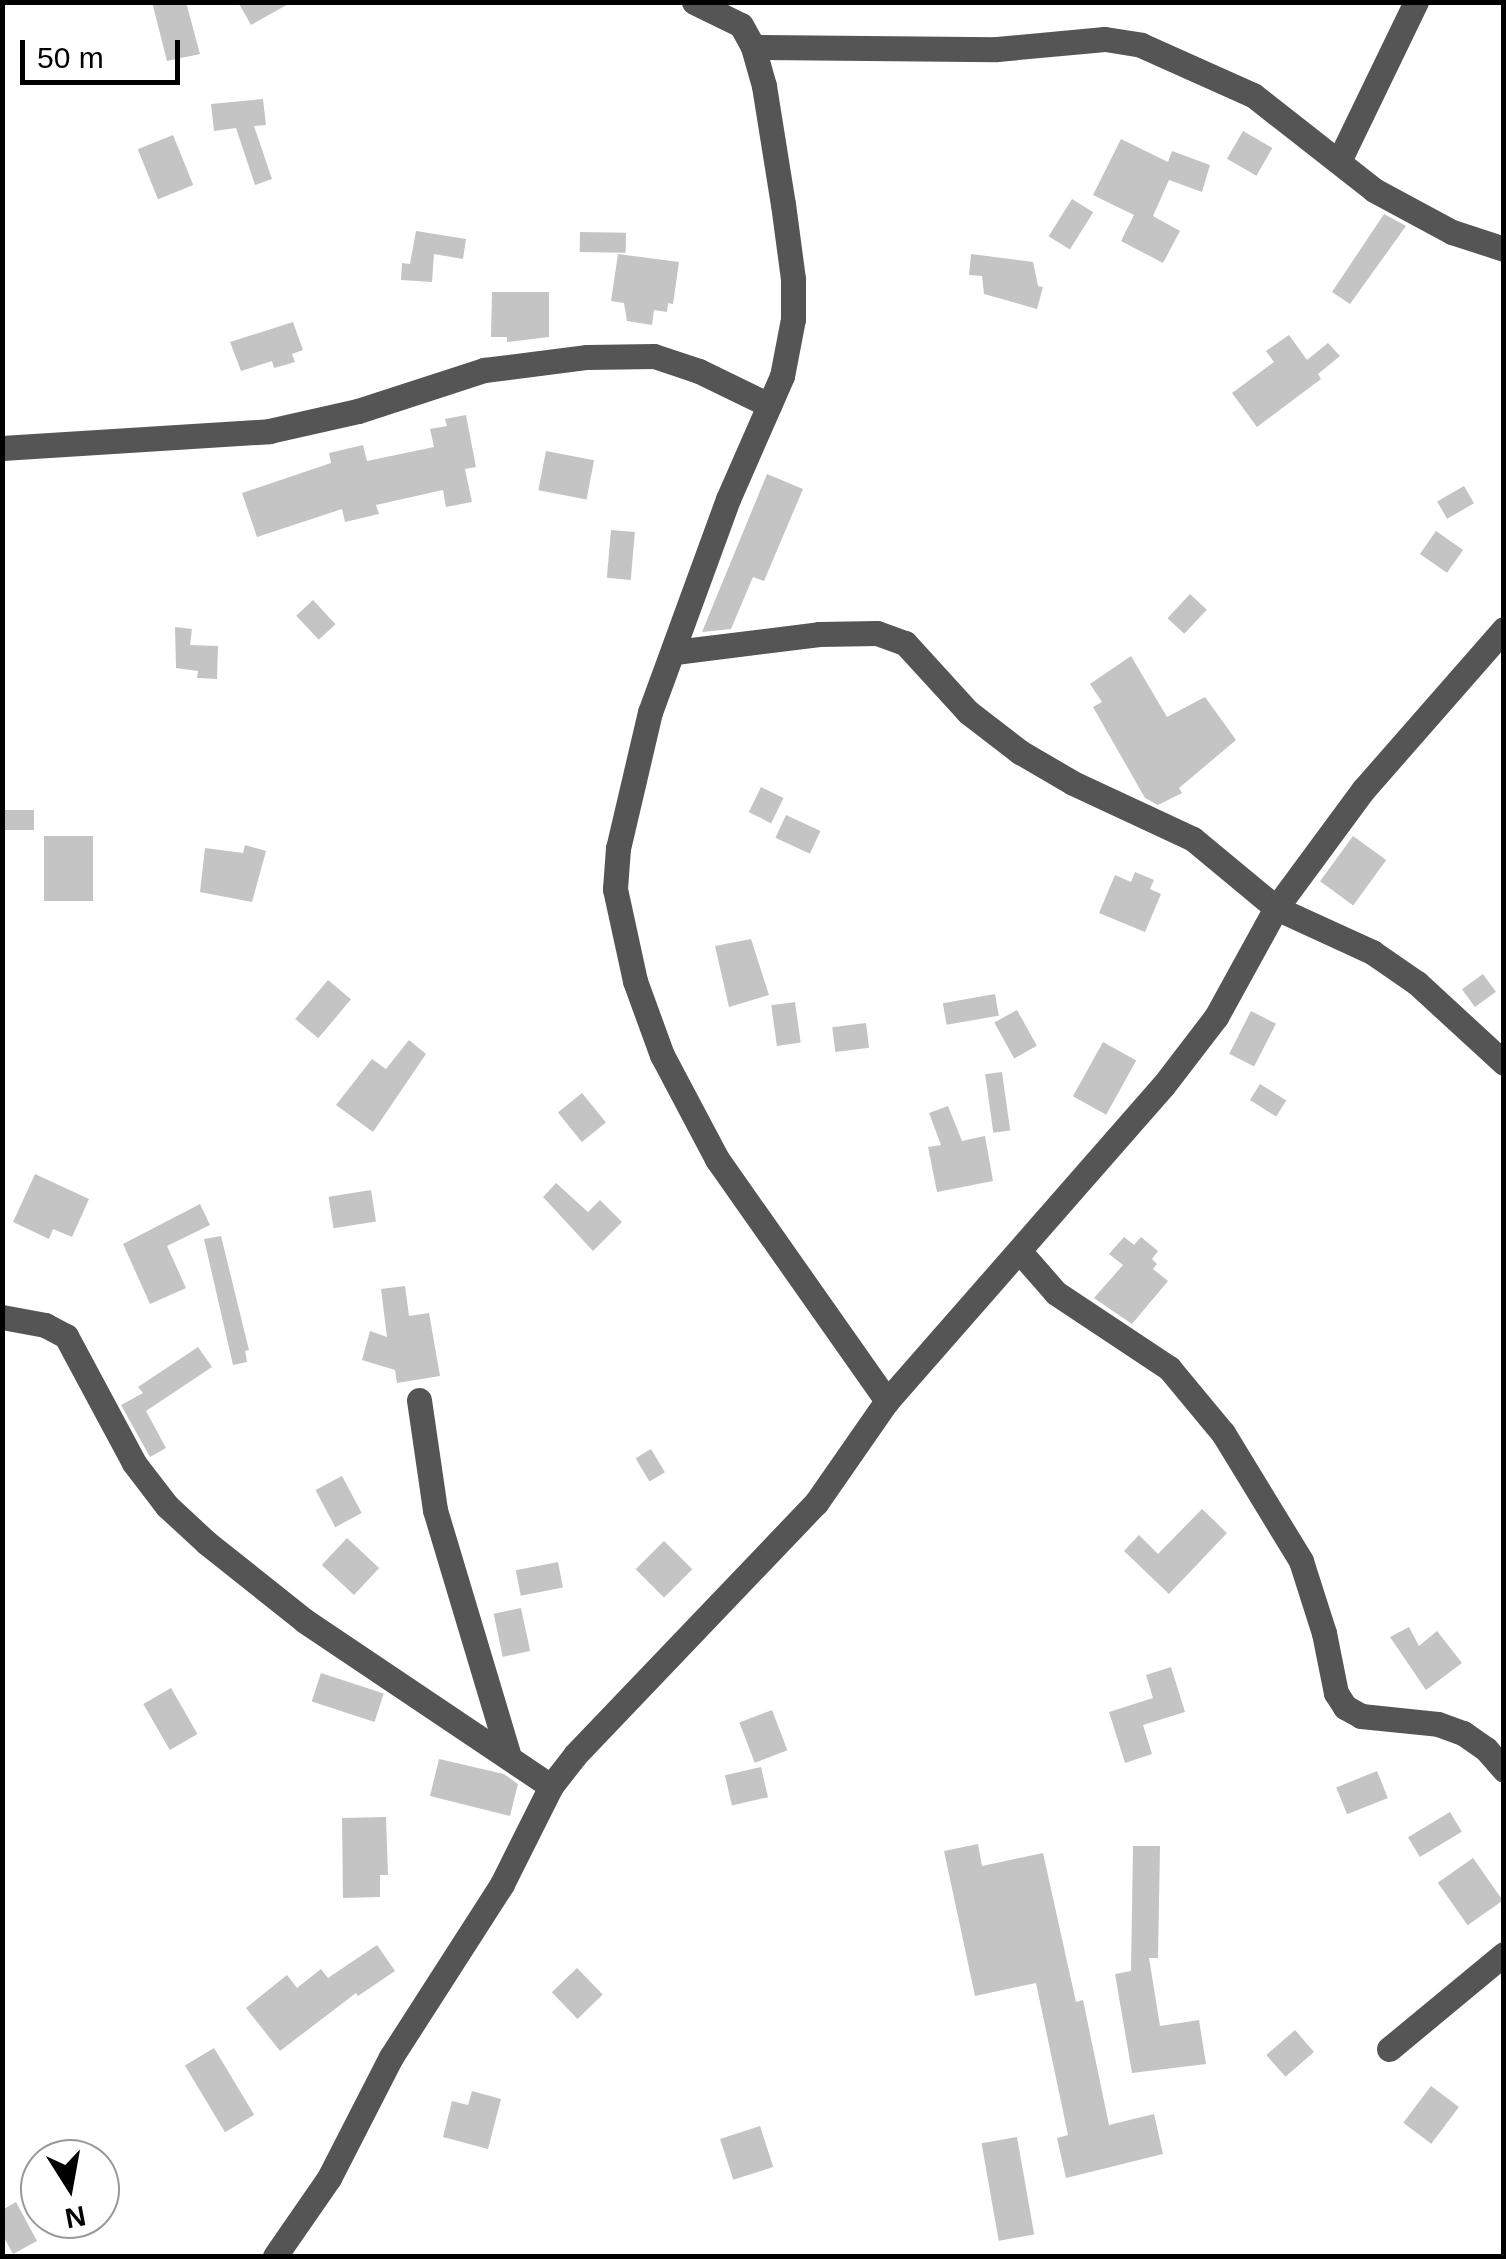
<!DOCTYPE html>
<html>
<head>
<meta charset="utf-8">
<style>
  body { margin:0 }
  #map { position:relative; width:1506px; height:2259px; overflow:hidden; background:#fff; font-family:Helvetica,sans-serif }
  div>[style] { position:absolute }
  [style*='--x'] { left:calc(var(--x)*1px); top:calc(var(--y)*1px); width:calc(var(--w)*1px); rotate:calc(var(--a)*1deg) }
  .building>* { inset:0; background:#c4c4c4; transform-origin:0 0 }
  .minor>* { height:25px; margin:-12.5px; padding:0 12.5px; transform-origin:12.5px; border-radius:12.5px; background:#555 }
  span { translate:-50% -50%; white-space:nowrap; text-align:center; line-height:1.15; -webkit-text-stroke:10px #fff; paint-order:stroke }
  .frame { position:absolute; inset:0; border:5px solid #000; pointer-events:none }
  .north { position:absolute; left:20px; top:2139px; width:100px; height:100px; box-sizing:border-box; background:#fff; border:2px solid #999; border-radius:50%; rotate:169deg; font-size:28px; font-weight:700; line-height:40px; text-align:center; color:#000 }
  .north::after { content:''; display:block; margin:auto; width:35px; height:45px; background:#000; clip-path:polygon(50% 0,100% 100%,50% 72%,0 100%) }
  .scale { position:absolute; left:20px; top:40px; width:160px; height:45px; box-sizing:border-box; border:5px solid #000; border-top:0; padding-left:12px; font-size:30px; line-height:35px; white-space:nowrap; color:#000; -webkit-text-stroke:8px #fff; paint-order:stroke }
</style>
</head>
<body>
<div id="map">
  <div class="building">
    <div style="clip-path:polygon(152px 2px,186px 2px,200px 54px,167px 61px)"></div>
    <div style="clip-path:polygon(238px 2px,292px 2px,251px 25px)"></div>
    <div style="clip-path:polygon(263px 99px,266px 125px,254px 126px,272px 179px,255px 185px,236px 128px,214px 131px,211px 104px)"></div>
    <div style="left:1243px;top:131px;width:34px;height:32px;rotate:30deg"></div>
    <div style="left:173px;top:135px;width:54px;height:38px;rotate:68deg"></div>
    <div style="clip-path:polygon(1121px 139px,1168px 162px,1172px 151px,1210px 165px,1202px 192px,1169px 180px,1153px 216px,1180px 231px,1163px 263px,1121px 241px,1134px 215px,1093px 195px)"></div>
    <div style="left:1072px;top:199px;width:25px;height:44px;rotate:32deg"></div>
    <div style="clip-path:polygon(1384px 214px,1406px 226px,1350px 304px,1332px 292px)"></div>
    <div style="clip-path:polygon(416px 231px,466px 239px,463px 259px,434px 254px,432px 282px,401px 280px,402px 263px,410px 264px)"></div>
    <div style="left:580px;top:232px;width:46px;height:20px;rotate:1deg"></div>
    <div style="clip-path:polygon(618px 254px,679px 262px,673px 304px,668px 303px,667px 312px,654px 310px,652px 325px,627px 321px,624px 303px,611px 301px)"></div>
    <div style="clip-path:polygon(971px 254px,1033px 262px,1038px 286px,1043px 287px,1037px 309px,984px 294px,982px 276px,969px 275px)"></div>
    <div style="clip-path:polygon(492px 292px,549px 292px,549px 337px,507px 342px,507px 337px,491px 337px)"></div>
    <div style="clip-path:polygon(293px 322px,303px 350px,292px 354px,295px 362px,274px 368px,272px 361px,241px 371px,230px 342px)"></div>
    <div style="clip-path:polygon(1289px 335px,1307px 360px,1328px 343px,1340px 356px,1318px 374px,1321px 379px,1257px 427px,1232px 393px,1274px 362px,1266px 351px)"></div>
    <div style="clip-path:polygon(466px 415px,476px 467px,465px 469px,472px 502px,446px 507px,443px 490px,376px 505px,379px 514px,345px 522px,342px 509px,257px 537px,242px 493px,331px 463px,329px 453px,363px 445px,367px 461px,434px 447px,430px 429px,447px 426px,445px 419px)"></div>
    <div style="left:546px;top:451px;width:49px;height:40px;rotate:11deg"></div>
    <div style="clip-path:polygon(767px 474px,803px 489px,764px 581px,753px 577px,731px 629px,702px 632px)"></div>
    <div style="left:1464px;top:486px;width:20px;height:31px;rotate:60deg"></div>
    <div style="left:611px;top:530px;width:24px;height:48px;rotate:5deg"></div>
    <div style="left:1436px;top:531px;width:33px;height:28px;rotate:35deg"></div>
    <div style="left:1190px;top:594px;width:23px;height:33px;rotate:43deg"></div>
    <div style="left:313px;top:600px;width:33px;height:23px;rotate:47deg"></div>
    <div style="clip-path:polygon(175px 627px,192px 629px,190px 645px,218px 646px,217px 679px,197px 678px,198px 671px,176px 668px)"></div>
    <div style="clip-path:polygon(1131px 656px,1167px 717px,1205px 697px,1236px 740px,1179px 788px,1182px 793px,1158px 805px,1145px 798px,1093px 707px,1102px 702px,1090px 684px)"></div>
    <div style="left:761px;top:787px;width:25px;height:28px;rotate:26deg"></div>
    <div style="left:5px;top:810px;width:29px;height:20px"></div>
    <div style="left:786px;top:815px;width:38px;height:25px;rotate:25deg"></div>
    <div style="left:44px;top:836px;width:49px;height:65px"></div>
    <div style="left:1353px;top:836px;width:41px;height:56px;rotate:36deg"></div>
    <div style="clip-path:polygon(245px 845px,266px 851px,252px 902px,200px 892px,205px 848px,243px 853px)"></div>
    <div style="clip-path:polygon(1135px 872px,1154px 880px,1150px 889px,1161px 894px,1145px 932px,1099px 913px,1115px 875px,1131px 882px)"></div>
    <div style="clip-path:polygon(751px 939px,769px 995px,729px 1007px,715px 946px)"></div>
    <div style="left:1483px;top:974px;width:22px;height:26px;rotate:54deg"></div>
    <div style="left:328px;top:980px;width:30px;height:51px;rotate:40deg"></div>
    <div style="left:995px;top:994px;width:22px;height:53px;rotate:80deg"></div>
    <div style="left:795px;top:1002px;width:41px;height:24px;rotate:82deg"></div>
    <div style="left:1017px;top:1010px;width:41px;height:26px;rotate:61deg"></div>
    <div style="left:1251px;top:1011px;width:28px;height:48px;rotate:27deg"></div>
    <div style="left:866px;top:1023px;width:25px;height:34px;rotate:83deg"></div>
    <div style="clip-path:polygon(409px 1040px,426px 1054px,373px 1132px,336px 1105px,372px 1059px,386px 1069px)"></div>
    <div style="left:1103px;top:1042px;width:38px;height:62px;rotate:29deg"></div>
    <div style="left:1002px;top:1072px;width:59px;height:17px;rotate:82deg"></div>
    <div style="left:1260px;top:1084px;width:31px;height:19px;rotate:32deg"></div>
    <div style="left:582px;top:1093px;width:38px;height:31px;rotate:51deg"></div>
    <div style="clip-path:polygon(948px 1106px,962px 1141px,985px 1136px,993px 1181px,937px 1192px,928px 1147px,941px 1145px,929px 1113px)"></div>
    <div style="clip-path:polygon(35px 1174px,89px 1199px,72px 1237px,53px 1229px,49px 1239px,13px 1222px)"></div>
    <div style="clip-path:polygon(556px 1183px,588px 1212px,600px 1200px,622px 1222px,593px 1251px,543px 1197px)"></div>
    <div style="left:371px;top:1190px;width:32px;height:43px;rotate:81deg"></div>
    <div style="clip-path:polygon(200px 1204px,210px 1225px,167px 1246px,186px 1288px,150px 1304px,123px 1244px)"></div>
    <div style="clip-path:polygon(221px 1236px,249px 1350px,245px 1351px,247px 1362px,233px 1365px,204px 1239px)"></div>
    <div style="clip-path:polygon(1124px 1237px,1134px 1245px,1141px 1237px,1158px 1251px,1152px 1259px,1157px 1264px,1153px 1269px,1168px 1281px,1132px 1324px,1094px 1298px,1123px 1265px,1109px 1254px)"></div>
    <div style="clip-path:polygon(405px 1286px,409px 1316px,429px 1313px,440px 1376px,397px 1383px,395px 1370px,362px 1360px,370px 1331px,387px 1337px,381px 1289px)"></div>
    <div style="clip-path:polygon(198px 1347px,212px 1367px,146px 1411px,166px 1448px,150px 1457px,121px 1405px,143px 1393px,138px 1387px)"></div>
    <div style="left:651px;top:1449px;width:27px;height:18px;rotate:59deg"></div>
    <div style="left:342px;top:1476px;width:42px;height:30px;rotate:62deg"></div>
    <div style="clip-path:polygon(1202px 1509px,1227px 1533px,1169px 1594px,1124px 1551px,1139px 1535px,1158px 1554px)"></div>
    <div style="left:347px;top:1538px;width:44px;height:37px;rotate:43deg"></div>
    <div style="left:664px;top:1541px;width:40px;height:40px;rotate:45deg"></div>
    <div style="left:558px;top:1562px;width:26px;height:43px;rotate:79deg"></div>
    <div style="left:521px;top:1608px;width:44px;height:28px;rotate:78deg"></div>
    <div style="clip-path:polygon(1409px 1627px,1419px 1646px,1437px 1631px,1462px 1663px,1426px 1690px,1390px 1637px)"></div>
    <div style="clip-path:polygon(1171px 1667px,1185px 1712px,1143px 1725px,1152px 1754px,1125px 1763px,1109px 1712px,1153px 1698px,1146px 1675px)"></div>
    <div style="left:321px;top:1673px;width:66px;height:30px;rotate:18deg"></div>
    <div style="left:171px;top:1688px;width:53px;height:32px;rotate:60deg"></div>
    <div style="left:772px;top:1710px;width:43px;height:35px;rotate:69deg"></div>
    <div style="clip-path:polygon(439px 1759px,504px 1774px,518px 1784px,510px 1816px,430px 1796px)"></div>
    <div style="left:761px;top:1767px;width:31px;height:37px;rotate:77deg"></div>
    <div style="left:1377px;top:1771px;width:29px;height:44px;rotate:68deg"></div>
    <div style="left:1450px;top:1812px;width:23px;height:49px;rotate:59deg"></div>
    <div style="clip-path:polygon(386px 1817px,388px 1875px,380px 1875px,380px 1897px,343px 1898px,342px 1818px)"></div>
    <div style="clip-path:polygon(978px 1844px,982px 1866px,1043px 1853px,1076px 2002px,1083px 2000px,1109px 2125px,1154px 2114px,1163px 2154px,1066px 2178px,1057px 2138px,1068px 2135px,1036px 1983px,975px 1996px,944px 1851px)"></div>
    <div style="clip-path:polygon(1133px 1846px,1160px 1846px,1158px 1958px,1149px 1958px,1160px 2026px,1199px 2020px,1206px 2064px,1132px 2073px,1115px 1974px,1131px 1971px)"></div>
    <div style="left:1473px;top:1858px;width:52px;height:43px;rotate:55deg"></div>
    <div style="clip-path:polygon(377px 1945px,395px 1971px,358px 1996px,356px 1993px,280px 2051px,246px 2008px,287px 1975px,297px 1988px,321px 1969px,328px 1978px)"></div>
    <div style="left:577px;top:1968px;width:37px;height:35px;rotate:46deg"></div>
    <div style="left:1295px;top:2030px;width:29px;height:38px;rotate:49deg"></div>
    <div style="left:214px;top:2048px;width:78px;height:34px;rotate:59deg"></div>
    <div style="left:1431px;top:2086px;width:35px;height:46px;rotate:37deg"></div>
    <div style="clip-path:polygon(472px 2091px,501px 2099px,488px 2149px,443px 2137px,452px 2101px,468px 2105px)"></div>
    <div style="left:760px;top:2126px;width:43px;height:42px;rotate:72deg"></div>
    <div style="left:1017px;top:2137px;width:99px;height:36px;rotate:80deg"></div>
    <div style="clip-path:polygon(16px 2202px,37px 2241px,13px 2254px,2px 2234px,2px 2210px)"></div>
  </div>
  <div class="minor">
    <div style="--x:694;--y:2;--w:52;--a:26.1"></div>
    <div style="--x:741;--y:25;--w:25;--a:61"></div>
    <div style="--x:753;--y:47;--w:41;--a:74.2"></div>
    <div style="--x:764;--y:86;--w:120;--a:80.9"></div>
    <div style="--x:783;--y:204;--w:76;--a:82.4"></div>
    <div style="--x:793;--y:279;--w:40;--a:90"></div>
    <div style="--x:793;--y:319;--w:58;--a:100.9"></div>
    <div style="--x:782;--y:376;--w:134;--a:113.7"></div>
    <div style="--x:728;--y:499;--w:227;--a:110.1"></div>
    <div style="--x:650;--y:712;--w:140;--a:103.2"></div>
    <div style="--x:618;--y:848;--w:41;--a:94.2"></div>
    <div style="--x:615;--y:889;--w:94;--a:77.7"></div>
    <div style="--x:635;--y:981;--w:79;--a:70"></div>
    <div style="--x:662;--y:1055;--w:118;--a:62.1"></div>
    <div style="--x:717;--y:1159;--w:296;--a:54.9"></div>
    <div style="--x:753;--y:47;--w:244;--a:0.5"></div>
    <div style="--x:997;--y:49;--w:108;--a:-5.3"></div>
    <div style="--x:1105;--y:39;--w:36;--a:9"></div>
    <div style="--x:1141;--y:45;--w:123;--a:24.1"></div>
    <div style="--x:1253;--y:95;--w:154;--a:38.1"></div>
    <div style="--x:1374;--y:190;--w:89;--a:28.3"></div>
    <div style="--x:1452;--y:232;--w:55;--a:18.1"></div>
    <div style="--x:1339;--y:161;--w:177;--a:-64.2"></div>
    <div style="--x:2;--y:448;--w:268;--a:-3.6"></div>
    <div style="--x:269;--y:431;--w:91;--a:-12.7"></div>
    <div style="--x:358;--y:411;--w:133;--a:-18"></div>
    <div style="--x:484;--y:370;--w:104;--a:-7.2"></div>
    <div style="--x:587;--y:357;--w:67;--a:-0.9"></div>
    <div style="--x:654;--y:356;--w:47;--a:18.4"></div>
    <div style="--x:699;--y:371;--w:78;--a:25.9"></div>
    <div style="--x:675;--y:652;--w:145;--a:-7.1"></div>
    <div style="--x:819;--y:634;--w:58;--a:-1"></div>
    <div style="--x:877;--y:633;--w:30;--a:20"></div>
    <div style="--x:905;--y:643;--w:93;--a:47.6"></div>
    <div style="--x:968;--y:712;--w:66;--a:37.6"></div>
    <div style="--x:1020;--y:752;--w:61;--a:30.3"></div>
    <div style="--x:1073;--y:783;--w:132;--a:25"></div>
    <div style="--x:1193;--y:839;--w:108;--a:39.7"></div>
    <div style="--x:1276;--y:908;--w:106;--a:24.6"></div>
    <div style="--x:1372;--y:952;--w:55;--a:34.6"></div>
    <div style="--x:1417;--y:983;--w:118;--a:42.6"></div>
    <div style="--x:1021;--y:1253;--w:53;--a:48.8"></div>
    <div style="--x:1056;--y:1293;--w:136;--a:33.6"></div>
    <div style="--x:1169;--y:1368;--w:85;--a:50.3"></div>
    <div style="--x:1223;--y:1433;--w:150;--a:58.6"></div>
    <div style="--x:1301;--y:1561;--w:76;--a:72.3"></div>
    <div style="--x:1324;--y:1633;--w:61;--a:78.7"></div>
    <div style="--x:1336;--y:1693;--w:17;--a:57"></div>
    <div style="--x:1345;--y:1707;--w:18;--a:29"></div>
    <div style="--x:1361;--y:1716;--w:77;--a:5.9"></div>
    <div style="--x:1438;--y:1724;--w:27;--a:20"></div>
    <div style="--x:1463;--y:1733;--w:28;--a:35"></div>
    <div style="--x:1486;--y:1749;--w:28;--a:49"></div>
    <div style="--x:2;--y:1317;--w:44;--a:10.5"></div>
    <div style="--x:45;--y:1325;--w:24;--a:28"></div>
    <div style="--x:66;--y:1336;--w:144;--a:61.8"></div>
    <div style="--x:134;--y:1463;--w:54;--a:52.5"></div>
    <div style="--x:167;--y:1506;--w:54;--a:42.8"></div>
    <div style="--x:207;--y:1543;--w:125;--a:38.5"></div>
    <div style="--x:305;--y:1621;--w:296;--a:33.9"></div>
    <div style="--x:419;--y:1400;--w:111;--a:81.7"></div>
    <div style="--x:435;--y:1510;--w:254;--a:73.3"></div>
    <div style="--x:1389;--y:2049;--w:149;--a:-39.6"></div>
    <div style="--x:275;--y:2256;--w:95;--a:-55.3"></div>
    <div style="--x:329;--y:2178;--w:136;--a:-62.9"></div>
    <div style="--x:391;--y:2057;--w:206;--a:-57.3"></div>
    <div style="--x:502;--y:1884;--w:110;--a:-63.4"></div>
    <div style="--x:551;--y:1786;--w:39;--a:-52"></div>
    <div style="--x:575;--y:1755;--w:349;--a:-46.3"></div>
    <div style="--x:816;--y:1503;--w:124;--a:-55.2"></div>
    <div style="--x:887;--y:1401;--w:419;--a:-48.8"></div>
    <div style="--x:1163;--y:1086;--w:87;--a:-52.5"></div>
    <div style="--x:1216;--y:1017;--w:124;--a:-61.2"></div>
    <div style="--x:1276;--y:908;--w:147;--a:-53.6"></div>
    <div style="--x:1363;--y:790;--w:214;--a:-48.8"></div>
  </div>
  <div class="frame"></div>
  <div class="north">N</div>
  <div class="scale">50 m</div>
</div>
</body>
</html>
